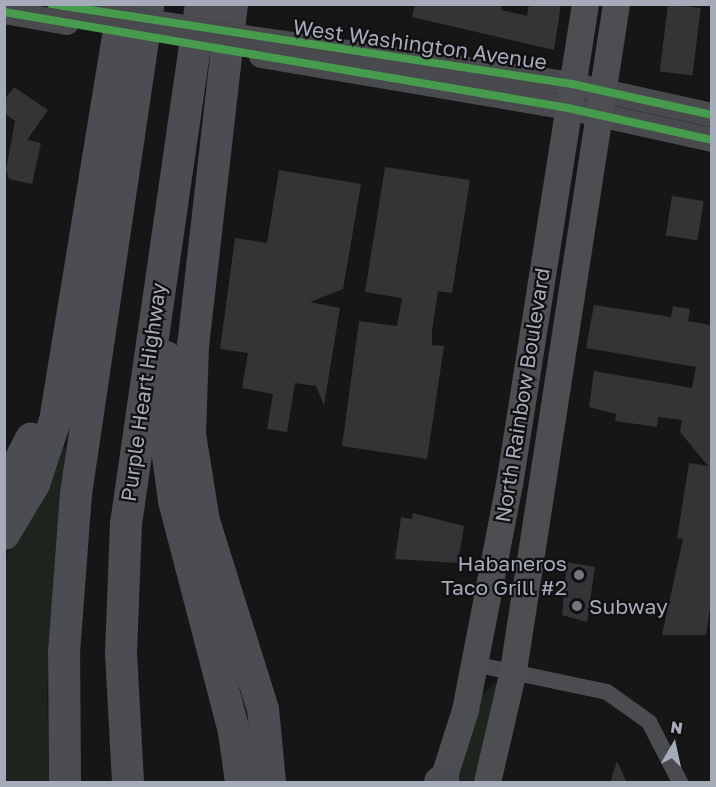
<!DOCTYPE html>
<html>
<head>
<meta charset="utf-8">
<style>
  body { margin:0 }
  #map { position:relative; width:716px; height:787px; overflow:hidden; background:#161616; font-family:"Golos Text",sans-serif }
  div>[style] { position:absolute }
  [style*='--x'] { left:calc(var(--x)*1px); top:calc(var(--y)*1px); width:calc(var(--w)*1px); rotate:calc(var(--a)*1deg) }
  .green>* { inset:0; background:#1c241d }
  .building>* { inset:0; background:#343436; transform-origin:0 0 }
  .street>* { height:16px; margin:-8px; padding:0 8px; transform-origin:8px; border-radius:8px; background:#4a4c4f }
  .secondary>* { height:24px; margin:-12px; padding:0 12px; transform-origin:12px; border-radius:12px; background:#484a4e }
  .primary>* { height:27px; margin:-13.5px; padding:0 13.5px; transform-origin:13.5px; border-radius:13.5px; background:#4d4e51 }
  .highway>* { height:32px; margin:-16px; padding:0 16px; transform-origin:16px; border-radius:16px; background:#4c4d52 }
  .secondary-bridge>* { height:24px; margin:-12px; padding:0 12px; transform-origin:12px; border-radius:12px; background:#484a4e }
  .cycleway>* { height:8px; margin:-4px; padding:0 4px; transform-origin:4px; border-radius:4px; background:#469c4c }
  .dots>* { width:16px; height:16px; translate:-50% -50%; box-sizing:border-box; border:3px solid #101012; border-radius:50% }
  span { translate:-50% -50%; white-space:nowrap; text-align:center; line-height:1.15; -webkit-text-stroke:4.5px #101012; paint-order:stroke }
  .street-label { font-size:21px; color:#a6abb9 }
  .poi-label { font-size:21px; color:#a6abb9 }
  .right { translate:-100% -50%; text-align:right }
  .left { translate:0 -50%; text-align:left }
  .frame { position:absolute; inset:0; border:6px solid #a6abb9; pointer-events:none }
  .north { position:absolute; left:644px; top:715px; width:60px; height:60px; -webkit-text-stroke:4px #101012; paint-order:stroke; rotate:9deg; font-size:16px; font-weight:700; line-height:24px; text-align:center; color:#a6abb9 }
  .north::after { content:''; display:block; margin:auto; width:21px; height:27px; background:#a6abb9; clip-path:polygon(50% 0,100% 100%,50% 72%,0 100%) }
</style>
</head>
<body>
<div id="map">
  <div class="green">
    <div style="clip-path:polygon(61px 447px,66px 448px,47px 690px,49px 782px,5px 782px,4px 558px,37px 506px)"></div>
    <div style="clip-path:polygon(498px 681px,478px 782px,452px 782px,481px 696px)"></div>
  </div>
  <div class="building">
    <div style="clip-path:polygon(415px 4px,502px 4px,501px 10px,527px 16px,529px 4px,561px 4px,554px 50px,412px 17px)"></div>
    <div style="left:668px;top:4px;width:33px;height:68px;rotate:7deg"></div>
    <div style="clip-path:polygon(14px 87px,48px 110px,27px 140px,41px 143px,32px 184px,9px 179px,6px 170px,15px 121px,4px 113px,4px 100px)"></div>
    <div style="clip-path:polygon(385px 167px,470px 180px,452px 293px,438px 291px,432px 331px,432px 345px,444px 346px,427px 459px,342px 446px,359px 321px,397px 326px,402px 298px,365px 292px)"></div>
    <div style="clip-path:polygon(279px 170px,361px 184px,343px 289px,310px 302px,340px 308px,324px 405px,316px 386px,295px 383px,287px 432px,267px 429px,273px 394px,242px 388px,248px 353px,220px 349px,235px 238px,267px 243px)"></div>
    <div style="left:672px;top:196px;width:32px;height:40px;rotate:9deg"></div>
    <div style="clip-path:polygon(594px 305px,671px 317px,673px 306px,690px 309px,688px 321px,711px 325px,711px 602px,706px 635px,662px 635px,683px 539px,677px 538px,689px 463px,708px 466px,680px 432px,682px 420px,658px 417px,657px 427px,615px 421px,616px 414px,589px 407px,594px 371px,692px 388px,696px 367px,586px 348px)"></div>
    <div style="clip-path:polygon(413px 513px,464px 526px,458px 563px,395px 559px,401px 517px,412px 519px)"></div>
    <div style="clip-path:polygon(567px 562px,595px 567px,587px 622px,562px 615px)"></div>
    <div style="clip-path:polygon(617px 761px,627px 783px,610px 783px)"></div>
  </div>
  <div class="street">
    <div style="--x:474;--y:664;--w:136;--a:11.9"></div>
    <div style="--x:607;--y:692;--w:52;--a:35.5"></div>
    <div style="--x:649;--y:722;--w:68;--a:62.7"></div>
  </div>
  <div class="secondary">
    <div style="--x:4;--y:12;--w:64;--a:9.9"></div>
    <div style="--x:264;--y:40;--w:311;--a:8.1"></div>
    <div style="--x:572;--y:84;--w:143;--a:12.5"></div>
    <div style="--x:261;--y:56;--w:311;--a:9.6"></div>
    <div style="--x:568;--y:108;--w:148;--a:12.5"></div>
  </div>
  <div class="primary">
    <div style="--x:442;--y:782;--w:76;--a:-72.3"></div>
    <div style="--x:465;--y:710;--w:230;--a:-79"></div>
    <div style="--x:509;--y:484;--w:486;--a:-81"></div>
    <div style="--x:487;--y:782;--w:115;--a:-76.9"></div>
    <div style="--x:513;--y:670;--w:674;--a:-81.21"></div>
  </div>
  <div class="highway">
    <div style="--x:232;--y:4;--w:343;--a:96.5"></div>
    <div style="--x:193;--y:345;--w:89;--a:91.9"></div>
    <div style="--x:190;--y:434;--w:88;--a:80.9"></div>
    <div style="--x:204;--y:521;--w:197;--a:72.6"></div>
    <div style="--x:263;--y:709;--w:73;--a:84.5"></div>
    <div style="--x:166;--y:357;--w:77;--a:90.7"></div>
    <div style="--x:165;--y:434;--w:68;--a:82.3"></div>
    <div style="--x:174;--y:501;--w:239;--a:75.4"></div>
    <div style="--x:234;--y:732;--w:50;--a:82"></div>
    <div style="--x:4;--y:491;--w:59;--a:-62.6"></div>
    <div style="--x:4;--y:534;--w:58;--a:-59"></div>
    <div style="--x:34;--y:484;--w:66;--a:-71.6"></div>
    <div style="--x:55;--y:421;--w:423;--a:-80.7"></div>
    <div style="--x:65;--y:782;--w:129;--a:-90.4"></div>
    <div style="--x:64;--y:653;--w:159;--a:-85.7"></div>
    <div style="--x:76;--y:494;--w:495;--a:-81.6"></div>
    <div style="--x:128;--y:782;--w:129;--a:-93.1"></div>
    <div style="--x:121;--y:653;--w:129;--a:-87.8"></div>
    <div style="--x:126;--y:524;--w:525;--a:-81.79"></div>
    <div style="--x:440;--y:782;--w:4;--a:-34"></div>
  </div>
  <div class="secondary-bridge">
    <div style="--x:70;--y:8;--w:197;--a:9.4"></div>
  </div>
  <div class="cycleway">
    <div style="--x:51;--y:4;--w:527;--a:8.73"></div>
    <div style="--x:572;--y:84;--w:143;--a:12.5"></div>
    <div style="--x:4;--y:12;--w:572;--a:9.66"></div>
    <div style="--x:568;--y:108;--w:148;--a:12.5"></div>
  </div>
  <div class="dots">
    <div style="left:579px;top:575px;background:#747780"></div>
    <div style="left:577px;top:606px;background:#747780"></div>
  </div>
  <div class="street-label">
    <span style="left:420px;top:44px;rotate:8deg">West Washington Avenue</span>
    <span style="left:143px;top:392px;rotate:-82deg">Purple Heart Highway</span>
    <span style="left:522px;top:395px;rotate:-81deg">North Rainbow Boulevard</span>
  </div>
  <div class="poi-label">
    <span class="right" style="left:567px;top:575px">Habaneros<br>Taco Grill #2</span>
    <span class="left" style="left:589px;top:606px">Subway</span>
  </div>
  <div class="frame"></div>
  <div class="north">N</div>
</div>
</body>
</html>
